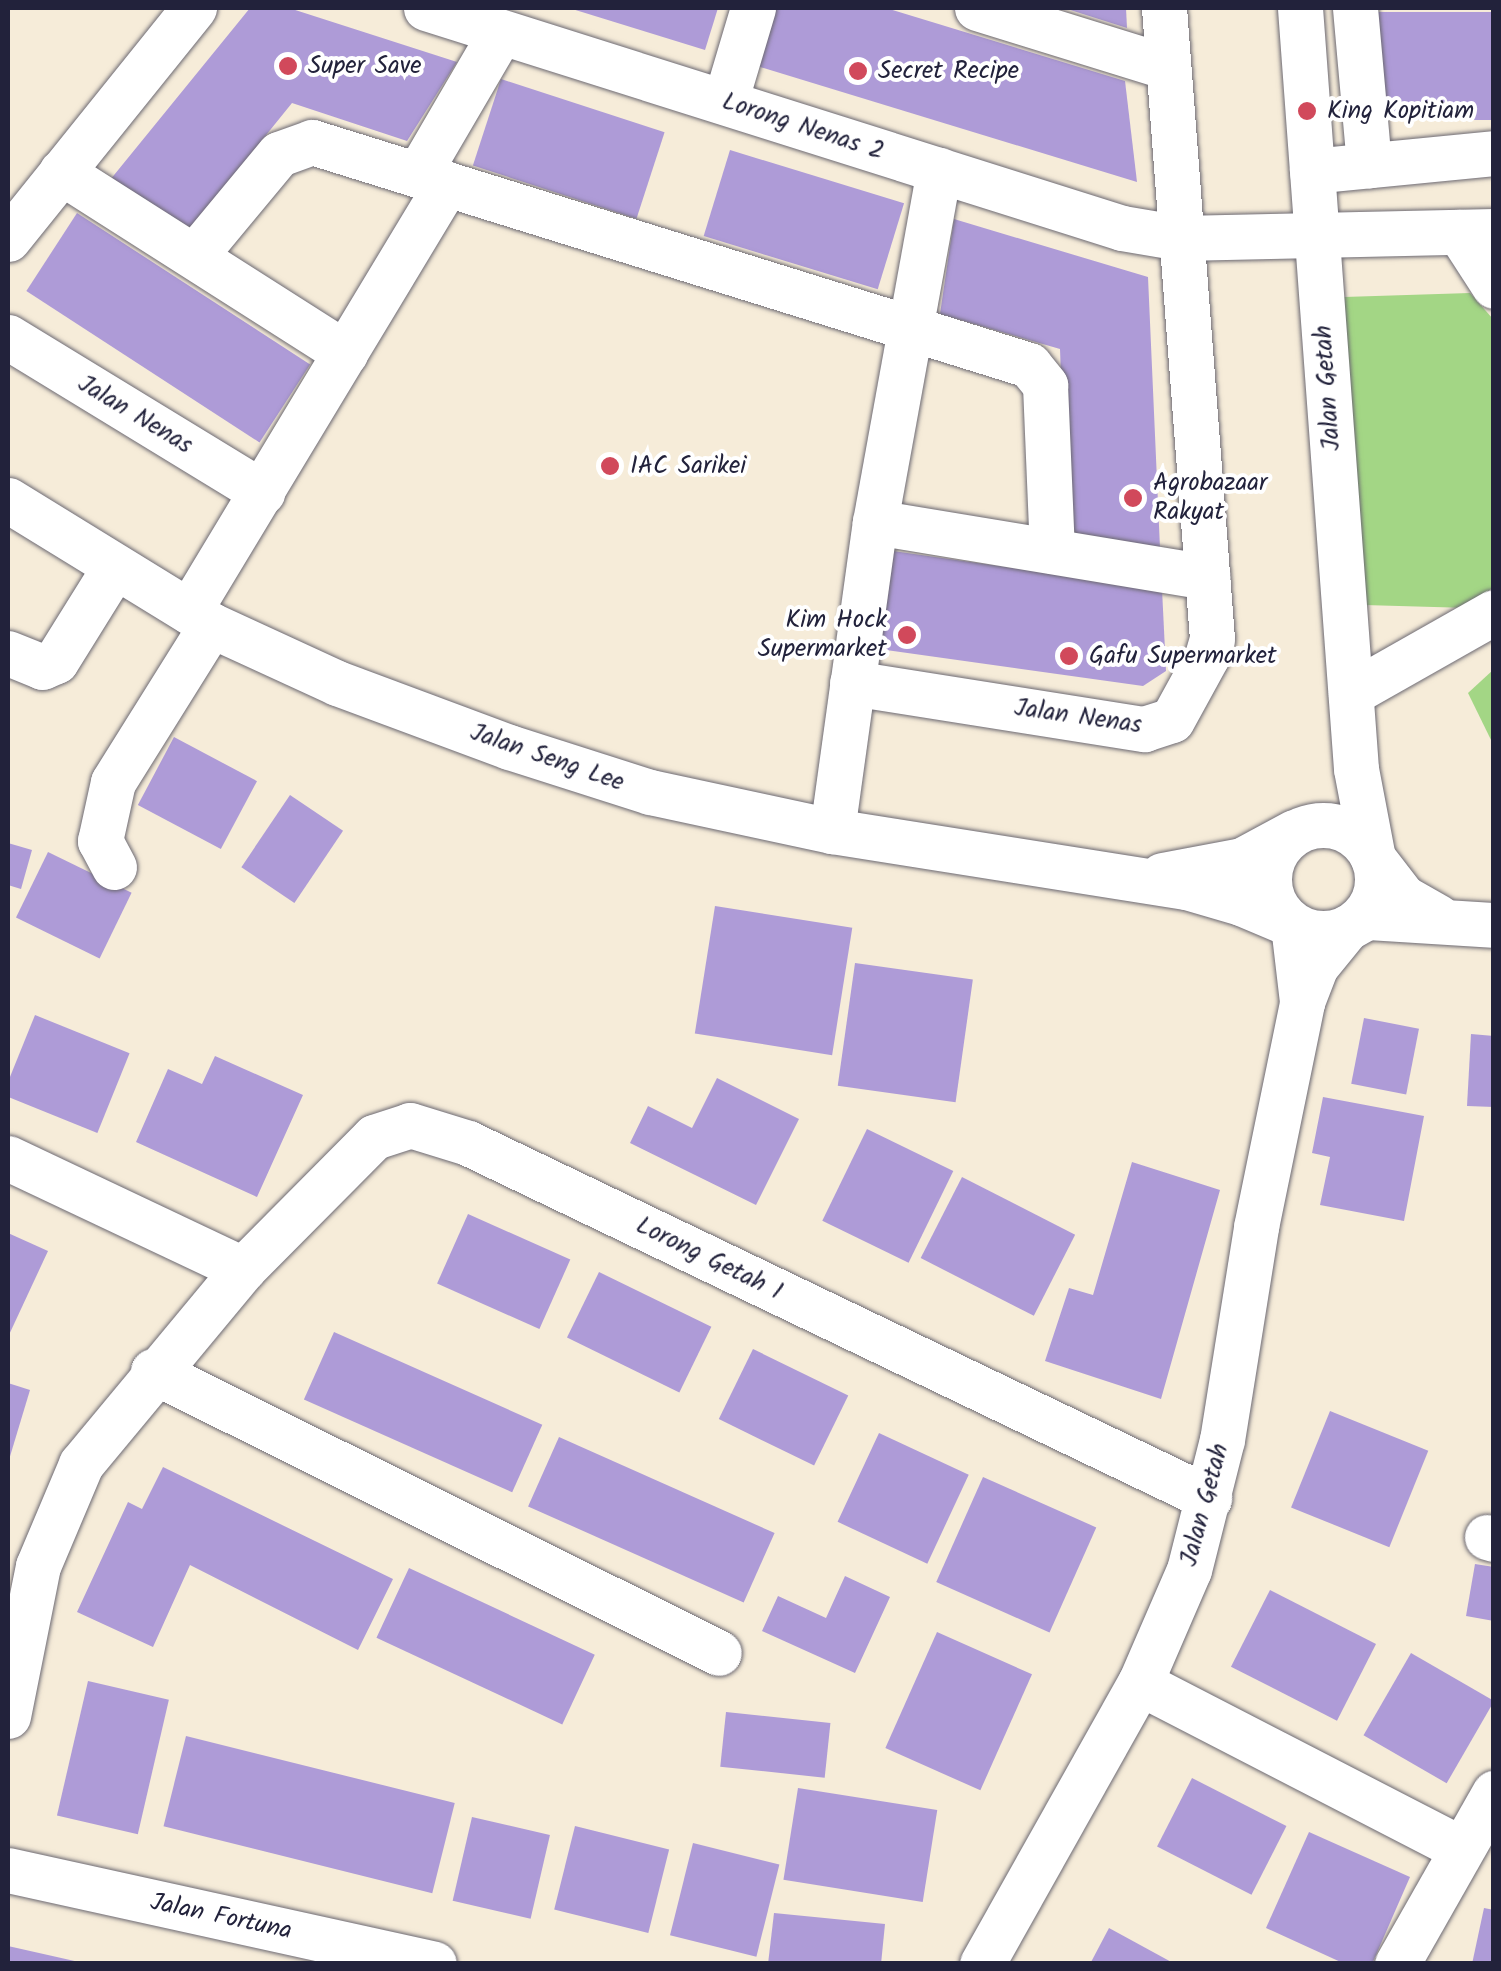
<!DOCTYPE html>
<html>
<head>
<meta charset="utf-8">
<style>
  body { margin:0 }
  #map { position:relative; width:1501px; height:1971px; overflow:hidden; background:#f6ecd9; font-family:Kalam,sans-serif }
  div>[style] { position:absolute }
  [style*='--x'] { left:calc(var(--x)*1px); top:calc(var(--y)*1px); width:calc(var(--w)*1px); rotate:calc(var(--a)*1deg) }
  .green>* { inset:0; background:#a3d685 }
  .building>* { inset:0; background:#ae9bd7; transform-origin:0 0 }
  .roads { filter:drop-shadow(0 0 2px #6c6972) drop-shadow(0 0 2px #6c6972) }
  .minor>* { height:45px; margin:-22.5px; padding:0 22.5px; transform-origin:22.5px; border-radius:22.5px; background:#fff }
  .minor>.ring { margin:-22.5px; padding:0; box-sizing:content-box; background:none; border:45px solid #fff; border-radius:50% }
  .dots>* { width:28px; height:28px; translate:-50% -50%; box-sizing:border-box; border:5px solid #fff; border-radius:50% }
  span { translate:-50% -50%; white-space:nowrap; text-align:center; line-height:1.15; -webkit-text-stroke:8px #fff; paint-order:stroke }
  .poi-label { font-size:25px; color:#22223b }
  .left { translate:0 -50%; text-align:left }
  .right { translate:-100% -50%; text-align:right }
  .street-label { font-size:25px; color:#22223b }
  .frame { position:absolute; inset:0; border:10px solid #22223b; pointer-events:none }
</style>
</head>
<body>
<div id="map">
  <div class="green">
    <div style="clip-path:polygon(1470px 293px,1493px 319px,1493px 587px,1469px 608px,1364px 605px,1344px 297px)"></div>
    <div style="clip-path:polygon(1493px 670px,1493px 744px,1468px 693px)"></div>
  </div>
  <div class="building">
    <div style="clip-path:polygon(250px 8px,289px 8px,457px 62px,407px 141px,292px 103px,191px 228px,110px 180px)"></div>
    <div style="clip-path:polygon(569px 8px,718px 8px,705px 50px)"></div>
    <div style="clip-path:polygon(775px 8px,886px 8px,1125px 81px,1137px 182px,757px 66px)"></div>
    <div style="clip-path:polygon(1064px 8px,1126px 8px,1127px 28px)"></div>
    <div style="left:1494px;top:12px;width:108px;height:136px;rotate:90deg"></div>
    <div style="left:501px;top:79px;width:172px;height:91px;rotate:18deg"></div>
    <div style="left:730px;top:150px;width:182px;height:90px;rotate:17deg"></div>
    <div style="left:77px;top:213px;width:278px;height:93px;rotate:33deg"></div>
    <div style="clip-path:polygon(954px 219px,1148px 277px,1160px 548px,1067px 535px,1060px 349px,940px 314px)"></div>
    <div style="clip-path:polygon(893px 551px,1162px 589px,1166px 671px,1143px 686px,879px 649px)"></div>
    <div style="left:174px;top:737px;width:94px;height:77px;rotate:28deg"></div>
    <div style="left:290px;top:795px;width:64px;height:87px;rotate:34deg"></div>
    <div style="clip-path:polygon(8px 843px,32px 850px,21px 889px,8px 885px)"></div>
    <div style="left:48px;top:852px;width:93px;height:73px;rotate:26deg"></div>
    <div style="left:715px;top:906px;width:139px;height:129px;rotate:9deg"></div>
    <div style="left:855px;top:963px;width:119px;height:124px;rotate:8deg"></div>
    <div style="left:35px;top:1015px;width:102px;height:86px;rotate:22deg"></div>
    <div style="left:1364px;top:1018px;width:56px;height:67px;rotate:11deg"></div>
    <div style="clip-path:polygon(1471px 1034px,1494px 1036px,1494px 1107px,1467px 1106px)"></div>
    <div style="clip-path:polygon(215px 1056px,303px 1095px,257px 1197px,136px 1142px,168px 1069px,202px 1084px)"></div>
    <div style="clip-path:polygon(717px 1078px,799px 1119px,756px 1205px,630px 1143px,648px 1106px,692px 1128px)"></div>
    <div style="clip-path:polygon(1323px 1097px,1424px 1116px,1404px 1221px,1320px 1205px,1330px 1157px,1312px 1153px)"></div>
    <div style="left:867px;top:1129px;width:96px;height:102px;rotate:26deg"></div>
    <div style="clip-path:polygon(1132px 1162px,1220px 1190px,1161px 1399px,1045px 1361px,1069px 1288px,1093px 1295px)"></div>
    <div style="left:962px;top:1177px;width:127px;height:91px;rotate:27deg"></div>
    <div style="left:468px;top:1214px;width:112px;height:76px;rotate:24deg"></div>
    <div style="clip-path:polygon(8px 1233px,48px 1251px,8px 1337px)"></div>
    <div style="left:599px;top:1272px;width:125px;height:73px;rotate:26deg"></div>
    <div style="left:334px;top:1332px;width:228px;height:74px;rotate:24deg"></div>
    <div style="left:753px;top:1349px;width:106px;height:78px;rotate:26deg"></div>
    <div style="clip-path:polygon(8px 1383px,30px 1390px,8px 1463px)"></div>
    <div style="left:1330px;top:1411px;width:106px;height:104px;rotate:22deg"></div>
    <div style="left:879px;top:1433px;width:99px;height:98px;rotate:25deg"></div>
    <div style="left:559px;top:1437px;width:236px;height:76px;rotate:24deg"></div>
    <div style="clip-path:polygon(163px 1467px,393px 1579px,358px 1650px,190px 1565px,153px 1647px,77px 1612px,128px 1502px,142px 1509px)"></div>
    <div style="left:983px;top:1477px;width:124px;height:115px;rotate:24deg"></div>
    <div style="clip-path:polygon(1475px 1564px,1494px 1567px,1494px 1621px,1466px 1616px)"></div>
    <div style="left:409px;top:1568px;width:205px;height:77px;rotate:25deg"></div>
    <div style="clip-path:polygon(845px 1576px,890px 1597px,855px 1673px,762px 1631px,778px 1596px,826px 1618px)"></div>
    <div style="left:1270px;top:1590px;width:119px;height:86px;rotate:27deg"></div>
    <div style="left:937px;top:1632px;width:104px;height:127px;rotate:24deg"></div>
    <div style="left:1411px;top:1653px;width:96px;height:95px;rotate:30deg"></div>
    <div style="left:88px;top:1681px;width:83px;height:138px;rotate:13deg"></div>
    <div style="left:726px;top:1712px;width:105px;height:55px;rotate:6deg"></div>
    <div style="left:186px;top:1736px;width:277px;height:93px;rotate:14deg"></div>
    <div style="left:1192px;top:1778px;width:106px;height:77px;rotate:27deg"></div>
    <div style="left:798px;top:1788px;width:141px;height:93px;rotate:9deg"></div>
    <div style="left:472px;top:1817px;width:80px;height:86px;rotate:13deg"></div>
    <div style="left:575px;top:1826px;width:97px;height:86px;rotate:14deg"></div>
    <div style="clip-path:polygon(1309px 1832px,1410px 1877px,1372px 1964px,1345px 1964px,1266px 1928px)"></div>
    <div style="left:693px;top:1843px;width:89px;height:95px;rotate:14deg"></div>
    <div style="clip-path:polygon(1484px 1908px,1494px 1910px,1494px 1964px,1472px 1964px)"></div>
    <div style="clip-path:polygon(774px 1913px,885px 1924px,881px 1964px,768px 1964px)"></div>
    <div style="clip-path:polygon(1109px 1928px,1175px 1964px,1090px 1964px)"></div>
    <div style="clip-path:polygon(8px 1946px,79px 1962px,79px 1964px,8px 1964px)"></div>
  </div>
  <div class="roads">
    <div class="minor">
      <div style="--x:426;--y:8;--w:730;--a:17.54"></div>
      <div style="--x:1122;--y:228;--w:60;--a:9.6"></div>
      <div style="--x:1181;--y:238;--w:313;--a:-1.3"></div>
      <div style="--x:977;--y:8;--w:200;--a:17.2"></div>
      <div style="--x:1300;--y:8;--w:763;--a:85.79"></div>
      <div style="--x:1356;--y:769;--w:91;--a:79.2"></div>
      <div style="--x:1373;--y:858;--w:49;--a:52.4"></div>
      <div style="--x:1403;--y:897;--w:40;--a:29.7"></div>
      <div style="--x:1355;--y:8;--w:158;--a:84.9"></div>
      <div style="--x:725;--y:102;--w:98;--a:-73.4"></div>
      <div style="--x:1312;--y:171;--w:183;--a:-5.6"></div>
      <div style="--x:61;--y:172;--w:337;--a:32.5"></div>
      <div style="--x:418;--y:174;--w:164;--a:-59.7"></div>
      <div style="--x:1459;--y:232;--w:64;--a:57.1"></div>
      <div style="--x:8;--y:239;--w:297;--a:-51.2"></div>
      <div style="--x:195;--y:255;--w:131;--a:-50.3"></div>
      <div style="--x:279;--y:154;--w:35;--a:-20"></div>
      <div style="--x:312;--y:142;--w:751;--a:17.28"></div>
      <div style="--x:1029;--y:365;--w:26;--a:51"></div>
      <div style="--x:1045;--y:385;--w:166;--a:87.6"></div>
      <div style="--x:8;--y:337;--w:298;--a:31.4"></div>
      <div style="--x:8;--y:500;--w:238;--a:31.6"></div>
      <div style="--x:211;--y:625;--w:139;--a:24.7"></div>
      <div style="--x:337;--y:683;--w:184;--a:20.4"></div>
      <div style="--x:509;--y:747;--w:148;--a:17.7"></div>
      <div style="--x:650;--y:792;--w:186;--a:12.1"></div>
      <div style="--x:832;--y:831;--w:358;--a:9"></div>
      <div style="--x:1186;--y:887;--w:57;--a:16.2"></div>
      <div style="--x:1241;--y:903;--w:56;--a:22.9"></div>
      <div style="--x:1293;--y:925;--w:78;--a:83.3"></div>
      <div style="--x:875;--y:522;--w:337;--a:9.4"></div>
      <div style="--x:189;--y:611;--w:499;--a:-58.9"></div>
      <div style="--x:8;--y:653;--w:37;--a:22"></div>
      <div style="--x:42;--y:667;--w:15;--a:-23"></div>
      <div style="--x:56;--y:661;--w:110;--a:-58.1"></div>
      <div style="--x:852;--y:683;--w:296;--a:9"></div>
      <div style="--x:1144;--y:729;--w:29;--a:-18"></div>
      <div style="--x:1172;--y:720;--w:73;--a:-61.3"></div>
      <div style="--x:1207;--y:656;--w:18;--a:-74"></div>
      <div style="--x:1212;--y:639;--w:633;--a:-94.35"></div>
      <div style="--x:1351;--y:693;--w:164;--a:-29.5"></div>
      <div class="ring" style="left:1269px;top:825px;width:63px;height:63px"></div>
      <div style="--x:832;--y:831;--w:312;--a:-82.1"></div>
      <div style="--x:875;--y:522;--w:358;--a:-79.7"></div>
      <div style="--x:114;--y:867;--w:30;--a:-118"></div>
      <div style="--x:100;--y:841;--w:60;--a:-77.6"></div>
      <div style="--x:113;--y:782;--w:185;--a:-58"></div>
      <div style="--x:1162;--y:875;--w:81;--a:-10.6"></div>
      <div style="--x:1242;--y:860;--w:59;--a:-28.3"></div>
      <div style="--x:8;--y:1158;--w:260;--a:25.3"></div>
      <div style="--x:153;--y:1371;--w:632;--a:26.48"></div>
      <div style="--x:1487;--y:1537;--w:7;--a:16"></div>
      <div style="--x:1140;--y:1683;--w:358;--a:27.3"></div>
      <div style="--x:8;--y:1716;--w:153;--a:-78.7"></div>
      <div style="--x:38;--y:1566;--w:111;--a:-67.1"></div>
      <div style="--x:81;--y:1464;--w:254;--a:-50.3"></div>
      <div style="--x:243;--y:1269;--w:186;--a:-45.2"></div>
      <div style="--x:374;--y:1137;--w:38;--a:-18"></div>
      <div style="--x:410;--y:1125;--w:61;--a:17.2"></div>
      <div style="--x:468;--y:1143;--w:822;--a:25.6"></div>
      <div style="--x:8;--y:1870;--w:436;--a:12.4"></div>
      <div style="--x:982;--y:1964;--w:322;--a:-60.7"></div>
      <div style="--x:1140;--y:1683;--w:123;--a:-66.6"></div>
      <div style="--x:1189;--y:1570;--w:134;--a:-75.8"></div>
      <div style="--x:1222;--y:1440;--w:216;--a:-80.9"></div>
      <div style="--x:1256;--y:1227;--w:230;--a:-78.4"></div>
      <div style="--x:1302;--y:1002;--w:39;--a:-69"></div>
      <div style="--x:1316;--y:966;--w:49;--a:-50.8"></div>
      <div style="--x:1347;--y:928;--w:23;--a:-29"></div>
      <div style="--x:1367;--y:917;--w:127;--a:3.6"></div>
      <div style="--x:1397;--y:1964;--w:197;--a:-60.4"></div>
    </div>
  </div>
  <div class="dots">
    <div style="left:288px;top:66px;background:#d1495b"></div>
    <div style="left:858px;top:71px;background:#d1495b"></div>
    <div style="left:1307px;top:111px;background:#d1495b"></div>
    <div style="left:610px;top:466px;background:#d1495b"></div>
    <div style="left:1133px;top:498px;background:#d1495b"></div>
    <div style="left:907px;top:635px;background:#d1495b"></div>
    <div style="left:1069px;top:656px;background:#d1495b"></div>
  </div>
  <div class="poi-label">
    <span class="left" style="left:308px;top:66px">Super Save</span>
    <span class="left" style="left:878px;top:71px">Secret Recipe</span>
    <span class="left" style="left:1327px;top:111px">King Kopitiam</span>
    <span class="left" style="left:630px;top:466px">IAC Sarikei</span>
    <span class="left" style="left:1153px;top:498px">Agrobazaar<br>Rakyat</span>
    <span class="right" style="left:887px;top:635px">Kim Hock<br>Supermarket</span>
    <span class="left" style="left:1089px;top:656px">Gafu Supermarket</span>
  </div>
  <div class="street-label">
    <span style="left:803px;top:127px;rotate:18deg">Lorong Nenas 2</span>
    <span style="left:1328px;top:388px;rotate:-94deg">Jalan Getah</span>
    <span style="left:135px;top:415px;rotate:31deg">Jalan Nenas</span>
    <span style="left:1078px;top:717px;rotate:8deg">Jalan Nenas</span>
    <span style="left:547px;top:758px;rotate:19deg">Jalan Seng Lee</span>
    <span style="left:709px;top:1259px;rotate:26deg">Lorong Getah 1</span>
    <span style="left:1205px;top:1505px;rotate:-75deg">Jalan Getah</span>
    <span style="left:221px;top:1917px;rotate:12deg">Jalan Fortuna</span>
  </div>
  <div class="frame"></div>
</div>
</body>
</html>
